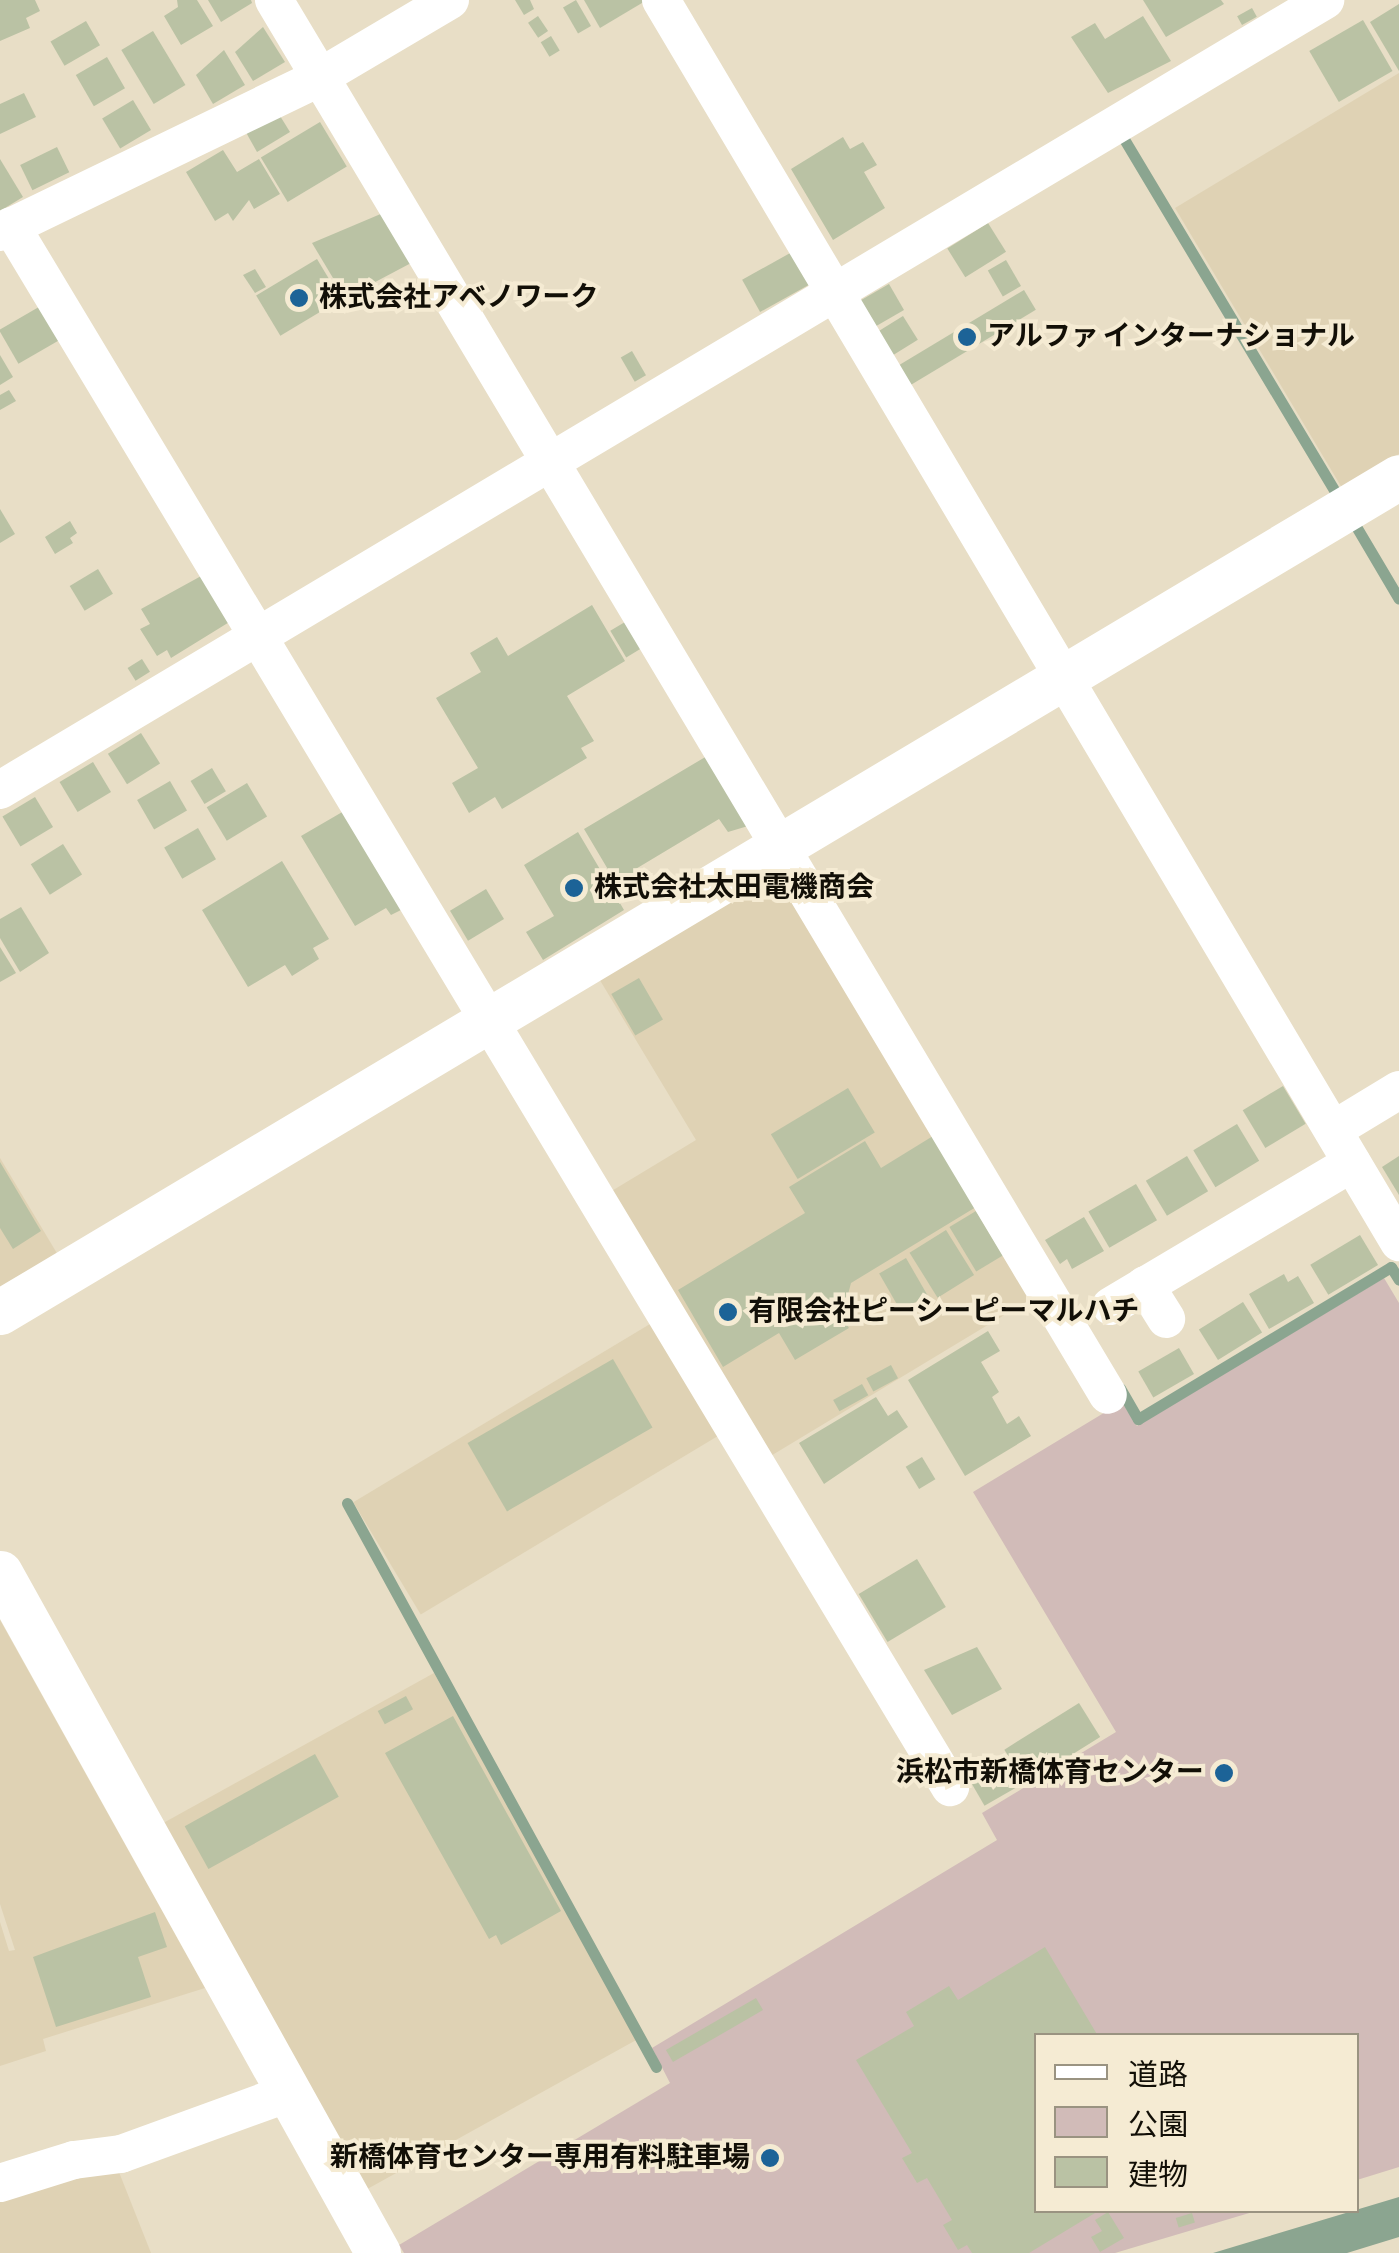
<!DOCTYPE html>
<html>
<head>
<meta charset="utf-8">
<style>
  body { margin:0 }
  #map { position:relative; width:1399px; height:2253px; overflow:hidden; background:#e8dec6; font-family:"Sofia Sans Condensed","Noto Sans JP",sans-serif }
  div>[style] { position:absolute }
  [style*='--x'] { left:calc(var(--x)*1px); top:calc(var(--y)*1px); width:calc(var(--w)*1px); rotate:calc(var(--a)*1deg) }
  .built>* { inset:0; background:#dfd2b4; transform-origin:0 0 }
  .green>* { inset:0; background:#d1bbb8 }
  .water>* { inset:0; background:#8ba590 }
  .stream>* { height:11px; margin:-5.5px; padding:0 5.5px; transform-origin:5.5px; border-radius:5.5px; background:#8ba590 }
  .building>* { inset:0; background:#bac2a4; transform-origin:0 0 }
  .minor>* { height:38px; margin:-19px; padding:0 19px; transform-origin:19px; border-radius:19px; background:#fff }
  .tertiary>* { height:45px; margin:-22.5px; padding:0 22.5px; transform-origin:22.5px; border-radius:22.5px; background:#fff }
  .dots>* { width:28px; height:28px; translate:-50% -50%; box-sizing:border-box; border:5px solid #f5ebd3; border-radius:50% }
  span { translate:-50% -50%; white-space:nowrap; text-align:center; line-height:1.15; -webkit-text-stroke:8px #f5ebd3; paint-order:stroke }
  .poi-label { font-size:28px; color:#120f07; font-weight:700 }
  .left { translate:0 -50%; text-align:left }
  .right { translate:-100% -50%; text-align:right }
  .legend { position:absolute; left:1034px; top:2033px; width:325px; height:180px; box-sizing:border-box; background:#f5ebd3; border:2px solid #9a9381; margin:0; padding:12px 18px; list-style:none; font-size:30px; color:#120f07 }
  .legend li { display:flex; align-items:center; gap:20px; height:50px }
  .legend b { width:50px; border:2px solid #9a9381 }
</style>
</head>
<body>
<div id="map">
  <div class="built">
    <div style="clip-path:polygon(1399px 73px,1399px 454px,1342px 488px,1175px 208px)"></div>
    <div style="clip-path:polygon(773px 873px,785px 876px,1036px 1296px,769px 1457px,610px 1192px,696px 1140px,598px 977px)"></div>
    <div style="clip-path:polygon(0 1158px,58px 1255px,0 1289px)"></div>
    <div style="left:655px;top:1321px;width:131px;height:352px;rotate:59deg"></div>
    <div style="clip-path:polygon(0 1620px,205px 1988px,43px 2039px,46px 2051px,0 2066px,0 1922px,9px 1951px,15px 1950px,0 1904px)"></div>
    <div style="left:434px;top:1673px;width:419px;height:309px;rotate:61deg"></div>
    <div style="clip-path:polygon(115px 2162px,151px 2253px,0 2253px,0 2198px)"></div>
  </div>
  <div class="green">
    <div style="clip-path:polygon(1384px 1278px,1399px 1303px,1399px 2167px,1357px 2180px,1356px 2036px,1036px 2036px,1036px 2210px,1256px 2211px,1115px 2253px,404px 2253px,399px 2245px,670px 2083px,652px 2048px,997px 1840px,982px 1813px,1116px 1732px,973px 1492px,1122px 1402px,1137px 1426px)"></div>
  </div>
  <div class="water">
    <div style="clip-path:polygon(1399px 2197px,1399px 2237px,1347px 2253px,1213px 2253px)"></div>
  </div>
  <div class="stream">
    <div style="--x:1124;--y:139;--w:409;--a:59.1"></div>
    <div style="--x:1357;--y:528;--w:82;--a:59.4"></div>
    <div style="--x:1120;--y:1388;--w:36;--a:60"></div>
    <div style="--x:1138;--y:1419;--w:295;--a:-31"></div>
    <div style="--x:1391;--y:1267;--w:15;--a:58"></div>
    <div style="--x:347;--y:1503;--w:643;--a:61.28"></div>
  </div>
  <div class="building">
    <div style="clip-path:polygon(0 0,35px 0,40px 11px,26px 18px,30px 28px,0 41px)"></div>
    <div style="clip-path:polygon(197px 0,213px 26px,181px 45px,164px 16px,178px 7px,177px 0)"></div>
    <div style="clip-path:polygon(208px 0,251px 0,252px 3px,221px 22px)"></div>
    <div style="clip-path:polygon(515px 0,530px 0,534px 9px,524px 15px)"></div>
    <div style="left:576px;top:0;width:30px;height:15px;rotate:60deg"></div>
    <div style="clip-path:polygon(584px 0,647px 0,600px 28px)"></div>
    <div style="clip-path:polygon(1143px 0,1221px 0,1224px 4px,1166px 37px)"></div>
    <div style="clip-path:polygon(1399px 4px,1399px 71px,1370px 22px)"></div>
    <div style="left:1252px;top:8px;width:10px;height:17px;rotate:61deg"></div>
    <div style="left:538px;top:16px;width:18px;height:12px;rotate:56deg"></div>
    <div style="clip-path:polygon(1143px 16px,1171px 61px,1108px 93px,1071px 37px,1095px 23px,1105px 39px)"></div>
    <div style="left:1363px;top:20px;width:59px;height:62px;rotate:60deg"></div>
    <div style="left:86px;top:21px;width:28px;height:41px;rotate:60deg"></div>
    <div style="clip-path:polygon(263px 27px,285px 62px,253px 81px,235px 52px)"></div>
    <div style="left:153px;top:31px;width:63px;height:37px;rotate:59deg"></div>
    <div style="left:551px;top:36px;width:17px;height:12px;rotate:59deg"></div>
    <div style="clip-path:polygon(224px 50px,245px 85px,213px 104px,196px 75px)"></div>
    <div style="left:107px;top:57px;width:36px;height:36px;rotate:60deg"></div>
    <div style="clip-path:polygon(24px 93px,36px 117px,0 134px,0 104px)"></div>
    <div style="left:133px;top:100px;width:35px;height:36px;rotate:59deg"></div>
    <div style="clip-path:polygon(277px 111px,290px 132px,257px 152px,243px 127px)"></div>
    <div style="left:320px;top:122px;width:52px;height:69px;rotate:59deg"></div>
    <div style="clip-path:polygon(843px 137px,850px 149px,863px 142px,877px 165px,864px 172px,885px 208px,833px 240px,791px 169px)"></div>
    <div style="left:57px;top:147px;width:28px;height:41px;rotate:64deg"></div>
    <div style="clip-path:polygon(223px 150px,237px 172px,259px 159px,280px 194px,254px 209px,249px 200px,233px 221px,228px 213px,215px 221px,186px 172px)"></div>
    <div style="clip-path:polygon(0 159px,23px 197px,0 211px)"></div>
    <div style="clip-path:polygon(383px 213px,413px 262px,345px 298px,312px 243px)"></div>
    <div style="left:988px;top:223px;width:34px;height:48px;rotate:58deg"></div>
    <div style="left:792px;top:252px;width:37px;height:57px;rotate:61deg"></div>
    <div style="left:317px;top:259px;width:47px;height:71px;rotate:59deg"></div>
    <div style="left:1006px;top:260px;width:30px;height:21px;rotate:60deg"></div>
    <div style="clip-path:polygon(255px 269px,266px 287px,255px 293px,243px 275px)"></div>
    <div style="left:889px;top:284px;width:30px;height:34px;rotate:60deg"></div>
    <div style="left:1024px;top:290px;width:23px;height:146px;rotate:59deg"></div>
    <div style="left:44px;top:304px;width:39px;height:52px;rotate:60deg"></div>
    <div style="left:903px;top:316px;width:28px;height:29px;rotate:58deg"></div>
    <div style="left:632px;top:351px;width:28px;height:13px;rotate:60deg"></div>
    <div style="clip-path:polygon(0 355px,13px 377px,0 385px)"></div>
    <div style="clip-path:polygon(9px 390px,16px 401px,0 410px,0 395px)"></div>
    <div style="clip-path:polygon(0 509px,15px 534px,0 543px)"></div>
    <div style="clip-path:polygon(70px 521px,77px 533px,70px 538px,73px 543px,55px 554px,45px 537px)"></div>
    <div style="left:98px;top:569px;width:29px;height:33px;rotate:59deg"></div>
    <div style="clip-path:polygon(203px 575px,231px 621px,171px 658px,167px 650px,157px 656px,140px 629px,150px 624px,141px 609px)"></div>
    <div style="clip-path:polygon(592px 605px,625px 661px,567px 696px,594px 741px,581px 748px,587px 758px,502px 809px,495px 797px,469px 813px,452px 783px,478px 768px,436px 698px,481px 672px,470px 653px,497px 637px,508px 656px)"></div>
    <div style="left:630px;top:619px;width:31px;height:23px;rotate:59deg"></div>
    <div style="left:142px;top:659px;width:15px;height:17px;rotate:58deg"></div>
    <div style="left:141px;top:733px;width:36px;height:39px;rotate:58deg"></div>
    <div style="clip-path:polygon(707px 756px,748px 826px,728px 832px,719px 819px,634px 870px,638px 877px,619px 888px,584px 829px)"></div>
    <div style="left:93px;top:762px;width:35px;height:39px;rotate:59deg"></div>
    <div style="left:212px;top:768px;width:27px;height:25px;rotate:59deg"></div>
    <div style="left:170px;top:781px;width:34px;height:38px;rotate:60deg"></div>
    <div style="left:247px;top:783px;width:39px;height:47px;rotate:59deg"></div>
    <div style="left:35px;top:797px;width:35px;height:38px;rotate:59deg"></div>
    <div style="clip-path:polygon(344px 811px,403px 909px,391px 915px,386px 908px,355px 926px,301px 836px)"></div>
    <div style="left:198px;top:828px;width:36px;height:39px;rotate:60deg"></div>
    <div style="clip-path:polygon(578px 832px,624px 910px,543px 960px,526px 932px,554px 916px,524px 865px)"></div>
    <div style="left:63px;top:844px;width:36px;height:38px;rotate:58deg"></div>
    <div style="clip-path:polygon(282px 861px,329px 939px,313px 948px,319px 959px,292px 976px,285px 965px,248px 987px,202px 910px)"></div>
    <div style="left:486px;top:889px;width:35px;height:42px;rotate:59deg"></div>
    <div style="clip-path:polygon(21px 907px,49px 953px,20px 972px,0 938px,0 919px)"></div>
    <div style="clip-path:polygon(0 947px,16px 973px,0 982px)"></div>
    <div style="left:639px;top:978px;width:48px;height:32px;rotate:60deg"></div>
    <div style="left:1283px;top:1086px;width:44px;height:47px;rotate:59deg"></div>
    <div style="left:848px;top:1088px;width:52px;height:90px;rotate:59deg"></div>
    <div style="left:1237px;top:1124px;width:43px;height:51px;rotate:59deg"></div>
    <div style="clip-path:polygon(933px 1136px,976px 1207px,851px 1283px,842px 1317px,849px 1328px,795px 1360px,779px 1333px,723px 1367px,678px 1290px,805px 1213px,789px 1187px,865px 1141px,881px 1168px)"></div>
    <div style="left:1187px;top:1156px;width:41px;height:48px;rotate:59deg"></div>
    <div style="clip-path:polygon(1399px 1156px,1399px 1195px,1382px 1167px)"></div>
    <div style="clip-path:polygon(0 1162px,41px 1231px,13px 1249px,0 1228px)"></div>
    <div style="left:1136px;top:1184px;width:42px;height:55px;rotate:60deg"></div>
    <div style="left:976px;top:1211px;width:52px;height:31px;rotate:59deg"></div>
    <div style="clip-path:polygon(1084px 1217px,1104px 1251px,1072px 1269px,1067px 1259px,1060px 1264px,1045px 1240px)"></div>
    <div style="left:946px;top:1230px;width:53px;height:43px;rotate:58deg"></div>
    <div style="left:1360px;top:1235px;width:35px;height:58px;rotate:59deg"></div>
    <div style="left:906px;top:1258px;width:43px;height:31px;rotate:60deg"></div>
    <div style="clip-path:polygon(1284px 1274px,1288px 1282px,1298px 1276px,1314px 1303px,1269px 1329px,1249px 1294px)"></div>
    <div style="left:1243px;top:1302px;width:36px;height:52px;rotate:58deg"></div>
    <div style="clip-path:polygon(988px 1331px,1000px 1351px,981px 1362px,999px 1392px,992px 1397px,1007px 1424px,1019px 1416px,1031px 1436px,965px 1476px,908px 1380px)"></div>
    <div style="left:1179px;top:1348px;width:30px;height:47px;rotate:60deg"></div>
    <div style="left:613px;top:1359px;width:79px;height:168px;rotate:60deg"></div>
    <div style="left:891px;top:1365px;width:15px;height:28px;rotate:62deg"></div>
    <div style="left:862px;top:1384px;width:13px;height:33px;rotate:61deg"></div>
    <div style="clip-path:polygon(876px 1397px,888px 1416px,897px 1410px,908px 1427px,824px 1484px,799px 1443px)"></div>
    <div style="left:922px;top:1457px;width:26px;height:19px;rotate:59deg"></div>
    <div style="left:917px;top:1559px;width:56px;height:68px;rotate:59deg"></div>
    <div style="clip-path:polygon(977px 1647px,1002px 1689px,952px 1715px,924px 1670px)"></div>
    <div style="left:406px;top:1696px;width:15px;height:32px;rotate:62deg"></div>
    <div style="left:1079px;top:1703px;width:40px;height:88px;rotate:58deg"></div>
    <div style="clip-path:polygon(453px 1716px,561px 1911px,501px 1945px,496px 1935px,489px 1939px,385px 1753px)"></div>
    <div style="left:315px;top:1754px;width:49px;height:149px;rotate:61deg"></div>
    <div style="left:1006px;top:1761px;width:28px;height:41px;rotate:60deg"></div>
    <div style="clip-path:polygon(155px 1912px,167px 1947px,138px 1957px,151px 1997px,56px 2027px,33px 1957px)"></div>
    <div style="clip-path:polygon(1045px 1947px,1098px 2036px,1036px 2036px,1036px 2210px,1100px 2210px,1029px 2253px,972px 2253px,967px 2245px,958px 2250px,943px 2225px,952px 2220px,927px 2178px,917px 2183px,902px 2158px,912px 2153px,856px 2060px,914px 2026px,906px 2012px,949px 1986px,958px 2000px)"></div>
    <div style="left:756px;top:1998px;width:14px;height:104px;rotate:60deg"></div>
    <div style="clip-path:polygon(1108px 2212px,1124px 2238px,1100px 2252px,1091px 2237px,1102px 2231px,1095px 2220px)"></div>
    <div style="left:1192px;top:2213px;width:10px;height:17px;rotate:73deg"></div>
  </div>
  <div class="minor">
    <div style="--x:274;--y:0;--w:1625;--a:59.13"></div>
    <div style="--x:661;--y:0;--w:1445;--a:59.28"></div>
    <div style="--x:11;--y:226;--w:1822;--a:58.97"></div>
    <div style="--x:0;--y:232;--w:356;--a:-25.8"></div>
    <div style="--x:320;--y:77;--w:151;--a:-30.6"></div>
    <div style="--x:0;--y:790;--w:1543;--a:-30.8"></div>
    <div style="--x:1333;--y:1130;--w:77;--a:-31.2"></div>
    <div style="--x:1145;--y:1285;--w:40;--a:58"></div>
    <div style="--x:1111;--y:1306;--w:280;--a:-30.7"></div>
    <div style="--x:0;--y:2183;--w:77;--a:-17.3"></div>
    <div style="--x:74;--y:2160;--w:47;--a:-7.3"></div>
    <div style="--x:121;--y:2154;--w:179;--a:-20"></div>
  </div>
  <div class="tertiary">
    <div style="--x:0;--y:1312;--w:1629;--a:-30.83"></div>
    <div style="--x:0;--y:1573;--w:778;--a:60.93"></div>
  </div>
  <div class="dots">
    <div style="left:299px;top:298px;background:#1c6397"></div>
    <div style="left:967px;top:337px;background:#1c6397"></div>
    <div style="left:574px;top:888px;background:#1c6397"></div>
    <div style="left:728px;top:1312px;background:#1c6397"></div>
    <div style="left:1224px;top:1773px;background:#1c6397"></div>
    <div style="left:770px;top:2158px;background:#1c6397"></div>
  </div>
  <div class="poi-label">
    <span class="left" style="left:319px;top:298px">株式会社アベノワーク</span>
    <span class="left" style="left:987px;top:337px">アルファ インターナショナル</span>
    <span class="left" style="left:594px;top:888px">株式会社太田電機商会</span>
    <span class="left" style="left:748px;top:1312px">有限会社ピーシーピーマルハチ</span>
    <span class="right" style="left:1204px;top:1773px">浜松市新橋体育センター</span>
    <span class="right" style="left:750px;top:2158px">新橋体育センター専用有料駐車場</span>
  </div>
  <ul class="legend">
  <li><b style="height:12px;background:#fff"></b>道路</li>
  <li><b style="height:28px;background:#d1bbb8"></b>公園</li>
  <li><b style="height:28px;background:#bac2a4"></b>建物</li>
  </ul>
</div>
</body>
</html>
